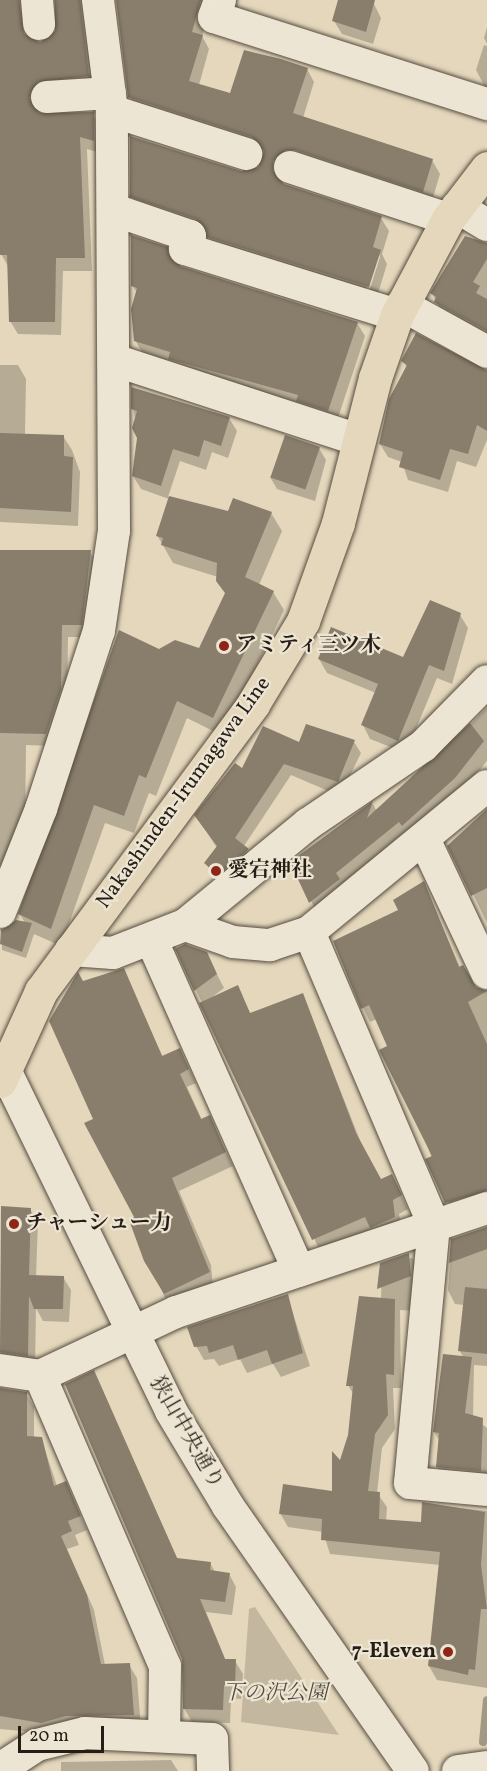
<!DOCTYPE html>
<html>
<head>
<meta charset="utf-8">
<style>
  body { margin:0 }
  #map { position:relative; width:487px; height:1771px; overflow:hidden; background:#e4d7bc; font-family:Vollkorn,"Noto Serif JP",serif }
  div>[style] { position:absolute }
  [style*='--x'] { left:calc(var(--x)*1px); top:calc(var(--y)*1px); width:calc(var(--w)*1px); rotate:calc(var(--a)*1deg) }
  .green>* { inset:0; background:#c4b7a0 }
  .shadow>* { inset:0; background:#0003 }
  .stream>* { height:8px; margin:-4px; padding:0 4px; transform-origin:4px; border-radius:4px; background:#a39883 }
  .building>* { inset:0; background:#897e6c; transform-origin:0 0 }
  .roads { filter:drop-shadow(0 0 2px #564c3f) drop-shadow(0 0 2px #564c3f) }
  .minor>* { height:32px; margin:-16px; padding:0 16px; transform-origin:16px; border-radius:16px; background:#ede5d3 }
  .major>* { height:33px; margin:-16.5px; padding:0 16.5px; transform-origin:16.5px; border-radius:16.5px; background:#e4d7bc }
  .dots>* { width:16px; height:16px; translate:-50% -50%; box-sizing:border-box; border:3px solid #ede5d3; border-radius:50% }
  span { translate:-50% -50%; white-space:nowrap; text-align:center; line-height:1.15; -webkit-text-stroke:4.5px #ede5d3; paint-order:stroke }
  .poi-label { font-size:21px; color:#261d15; font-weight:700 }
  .left { translate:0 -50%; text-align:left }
  .right { translate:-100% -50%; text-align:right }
  .street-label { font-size:21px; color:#261d15 }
  .park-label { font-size:21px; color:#554b3f; font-style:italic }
  .scale { position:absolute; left:18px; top:1726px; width:86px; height:27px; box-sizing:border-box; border:3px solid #261d15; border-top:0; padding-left:8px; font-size:18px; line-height:21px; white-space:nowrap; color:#261d15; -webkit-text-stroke:4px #ede5d3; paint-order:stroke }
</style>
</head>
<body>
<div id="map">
  <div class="green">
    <div style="clip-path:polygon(255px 1607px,339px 1735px,241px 1722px,249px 1609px)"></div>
  </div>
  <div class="shadow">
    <div style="clip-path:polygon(0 0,33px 0,26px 15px,29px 38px,40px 44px,57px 33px,54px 0,96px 0,96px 89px,45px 94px,36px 111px,93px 114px,101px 127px,101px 153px,87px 149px,92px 271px,63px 271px,61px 335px,18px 334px,10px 321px,9px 268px,0 252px)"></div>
    <div style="clip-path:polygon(evenodd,117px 0,213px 0,202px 36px,209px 49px,199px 85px,231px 95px,307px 69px,314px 82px,303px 118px,432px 160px,440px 174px,431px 204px,280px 174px,283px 185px,381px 218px,389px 231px,382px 254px,387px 264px,376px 300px,217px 250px,206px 232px,140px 210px,132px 196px,260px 168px,264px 153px,138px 110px,130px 97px,117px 0,379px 250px,380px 257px,368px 295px,365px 294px,379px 250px)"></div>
    <div style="clip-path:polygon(340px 0,374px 4px,381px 18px,373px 44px,342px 34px,334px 21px)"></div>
    <div style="clip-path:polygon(487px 27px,487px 44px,484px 38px)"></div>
    <div style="clip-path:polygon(484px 45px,487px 46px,487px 91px,476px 70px)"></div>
    <div style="clip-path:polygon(487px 244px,487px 340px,443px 315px,432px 293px)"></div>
    <div style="clip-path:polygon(179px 267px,357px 323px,365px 336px,336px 424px,143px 354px,135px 340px,137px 293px,132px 285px)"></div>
    <div style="clip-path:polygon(403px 361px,487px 371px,487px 440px,476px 467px,457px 461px,448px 492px,408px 480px,402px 462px,388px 457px,380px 444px,407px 368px)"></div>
    <div style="clip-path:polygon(0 365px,18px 365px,26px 379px,25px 435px,63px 436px,72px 450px,80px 472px,78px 526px,0 522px)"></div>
    <div style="clip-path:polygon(133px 408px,229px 418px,237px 431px,228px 458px,212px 452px,206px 470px,180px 461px,168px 497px,229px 513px,271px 513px,282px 531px,259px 585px,273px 592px,284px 610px,223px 736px,187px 718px,156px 796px,149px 793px,134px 833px,105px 823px,61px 946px,34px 934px,26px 958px,2px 950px,2px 931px,25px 923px,20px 914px,159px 650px,200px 649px,226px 595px,218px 577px,173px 563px,157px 535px,169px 499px,141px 489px,133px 476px,139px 438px)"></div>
    <div style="clip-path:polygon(319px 448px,326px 460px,315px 501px,277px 489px,270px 477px)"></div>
    <div style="clip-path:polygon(0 552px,90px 552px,97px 564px,88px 637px,68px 637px,67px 702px,53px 746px,26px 745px,25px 829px,0 891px)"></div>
    <div style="clip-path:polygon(460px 615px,468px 628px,452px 684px,437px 678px,406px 753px,370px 739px,363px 725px,376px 693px,327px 673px,319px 659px,404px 659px)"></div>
    <div style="clip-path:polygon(487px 707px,487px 761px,462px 792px,318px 915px,292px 862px,373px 804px,376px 810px,437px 760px)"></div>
    <div style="clip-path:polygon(354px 742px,361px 753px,340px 796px,291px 775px,244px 846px,255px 862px,226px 886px,213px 875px,206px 863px,217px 848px,196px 816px,242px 770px,300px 744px)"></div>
    <div style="clip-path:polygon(487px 811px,487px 923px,450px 846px)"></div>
    <div style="clip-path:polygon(423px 883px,460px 967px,476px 989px,487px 990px,487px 1206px,454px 1216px,389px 1046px,377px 1019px,370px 1022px,363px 1008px,335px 942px,400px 911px)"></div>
    <div style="clip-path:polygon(177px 950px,206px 953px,224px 988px,211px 998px,237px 987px,251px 1015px,303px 995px,363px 1148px,381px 1181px,392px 1176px,408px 1209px,399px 1214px,402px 1230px,321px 1253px)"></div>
    <div style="clip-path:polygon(123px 970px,163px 1057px,179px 1050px,187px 1063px,196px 1083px,187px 1087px,202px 1120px,209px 1117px,233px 1166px,179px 1191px,211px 1265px,213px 1287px,169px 1307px,131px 1220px,136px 1218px,86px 1124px,95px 1119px,83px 982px)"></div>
    <div style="clip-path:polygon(3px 1208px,30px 1209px,38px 1222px,36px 1277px,63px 1277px,71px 1290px,69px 1322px,43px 1321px,36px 1308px,35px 1368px,0 1367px)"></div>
    <div style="clip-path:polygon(487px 1227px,487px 1366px,474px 1365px,473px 1417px,487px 1428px,487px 1484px,445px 1480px,437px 1467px,440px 1441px,434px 1432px,464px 1358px,459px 1350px,464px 1305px,455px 1304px,448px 1290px,452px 1240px)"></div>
    <div style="clip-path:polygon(412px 1258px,420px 1271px,416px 1311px,400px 1310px,401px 1388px,393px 1388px,395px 1429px,382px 1448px,377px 1493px,387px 1507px,386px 1522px,422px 1524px,424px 1504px,487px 1511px,487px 1688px,437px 1680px,429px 1666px,440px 1565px,330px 1554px,323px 1532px,288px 1527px,280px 1513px,334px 1493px,349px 1435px,354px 1395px,348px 1385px,381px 1299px,382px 1264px)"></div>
    <div style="clip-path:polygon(287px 1295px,310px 1366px,281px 1377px,273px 1364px,247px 1373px,240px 1359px,219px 1366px,214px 1359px,204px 1360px,196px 1346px)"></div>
    <div style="clip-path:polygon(94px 1372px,178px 1560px,210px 1563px,215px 1572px,229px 1574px,236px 1587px,232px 1615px,206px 1612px,226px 1661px,235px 1661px,243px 1674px,241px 1699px,231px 1698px,230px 1723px,192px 1722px,184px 1708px,186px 1668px)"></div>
    <div style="clip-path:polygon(0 1388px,26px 1394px,34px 1407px,34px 1438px,41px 1438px,57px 1486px,65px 1483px,87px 1530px,75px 1535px,79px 1545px,67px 1549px,94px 1610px,105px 1665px,129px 1665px,137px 1678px,141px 1728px,64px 1735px,0 1729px)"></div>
    <div style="clip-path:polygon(171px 1760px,178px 1771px,61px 1771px,61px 1762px)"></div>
  </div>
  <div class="stream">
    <div style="--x:483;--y:1742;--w:42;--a:-84.6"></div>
  </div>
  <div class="building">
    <div style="clip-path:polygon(0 0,19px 0,24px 34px,40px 42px,55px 31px,55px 0,80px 0,89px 76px,38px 82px,29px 98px,40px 113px,94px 112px,94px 141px,80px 137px,85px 258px,56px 258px,55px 322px,9px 322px,7px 255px,0 255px)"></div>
    <div style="clip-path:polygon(116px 0,201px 0,192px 32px,203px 35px,189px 81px,230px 93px,244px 50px,281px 59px,308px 68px,293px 113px,433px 159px,423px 192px,296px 150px,286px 150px,273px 161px,273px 171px,284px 184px,382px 216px,373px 247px,381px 250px,369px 287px,207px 237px,196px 219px,130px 197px,130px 136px,241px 171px,258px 167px,264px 151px,252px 137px,128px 97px)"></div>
    <div style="clip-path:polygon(338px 0,375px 0,366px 32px,332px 21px)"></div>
    <div style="clip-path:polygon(131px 235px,168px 247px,180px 266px,358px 322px,328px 411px,296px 401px,298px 395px,168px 359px,170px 352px,134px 341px,131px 309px,137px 288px,131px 286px)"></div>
    <div style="clip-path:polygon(465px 236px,487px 243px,487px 259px,473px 282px,480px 286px,476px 293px,487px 299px,487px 331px,434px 302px,436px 297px,430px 293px)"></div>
    <div style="clip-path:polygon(416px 333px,487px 370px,487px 431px,477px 425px,468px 454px,450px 449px,440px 480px,399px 467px,403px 452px,379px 444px,389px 399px,407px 365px,401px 361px)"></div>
    <div style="clip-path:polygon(131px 387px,230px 417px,221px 446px,204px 440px,199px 457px,173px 449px,161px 486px,132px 476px,137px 438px,132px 428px,137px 411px,131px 409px)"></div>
    <div style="clip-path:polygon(0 433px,64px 435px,64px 456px,73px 457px,71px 512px,0 508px)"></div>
    <div style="left:285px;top:435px;width:37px;height:45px;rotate:19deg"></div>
    <div style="clip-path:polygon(169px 496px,228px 511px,233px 498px,272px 512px,245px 577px,274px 591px,213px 718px,177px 701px,146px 778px,139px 775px,124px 816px,94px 805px,51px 929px,18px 914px,119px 630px,159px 649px,175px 640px,199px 648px,225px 593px,216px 581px,217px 563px,161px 545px,163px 538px,156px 536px)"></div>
    <div style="clip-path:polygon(0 550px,91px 550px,82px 625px,62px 625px,61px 689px,46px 734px,0 733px)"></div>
    <div style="clip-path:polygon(430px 600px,461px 613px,444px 671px,429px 665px,398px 741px,361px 725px,378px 684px,318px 659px,331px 627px,403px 657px)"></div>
    <div style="clip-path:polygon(470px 723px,484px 741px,455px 778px,402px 826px,399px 822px,336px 873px,340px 879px,309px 903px,290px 862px,373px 801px,367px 818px)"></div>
    <div style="clip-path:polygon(306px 724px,355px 740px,338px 782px,284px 764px,235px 838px,249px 849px,218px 875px,204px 863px,217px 846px,194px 815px,235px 763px,242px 768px,263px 726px,299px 742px)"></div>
    <div style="clip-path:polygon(487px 809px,487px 888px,471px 896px,447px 846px)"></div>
    <div style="clip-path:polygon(424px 881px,459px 967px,463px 965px,476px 987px,487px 991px,468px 1002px,487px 1044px,487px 1191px,445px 1203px,425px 1159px,432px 1156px,379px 1050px,387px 1046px,369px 1005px,361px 1009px,333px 941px,398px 910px,393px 900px)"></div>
    <div style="clip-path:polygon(16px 920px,32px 923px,22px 952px,0 944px,1px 930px)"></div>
    <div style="clip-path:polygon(185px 944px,207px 952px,217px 974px,194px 991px,175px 949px)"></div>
    <div style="clip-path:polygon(124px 968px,162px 1056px,180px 1048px,189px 1069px,180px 1074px,201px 1119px,210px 1115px,226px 1152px,172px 1178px,210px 1272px,164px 1294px,144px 1261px,129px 1220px,134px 1217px,84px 1123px,93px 1119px,49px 1021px,78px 972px,83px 981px)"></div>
    <div style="clip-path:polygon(238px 985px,250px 1013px,303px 993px,356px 1133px,381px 1179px,392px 1174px,402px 1195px,393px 1200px,395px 1217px,370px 1228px,365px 1217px,312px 1240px,199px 1003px)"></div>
    <div style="clip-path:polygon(1px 1206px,31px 1208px,29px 1275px,64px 1276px,63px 1309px,34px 1309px,29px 1296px,28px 1356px,0 1352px)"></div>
    <div style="clip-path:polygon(487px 1227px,487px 1249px,449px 1263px,451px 1239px)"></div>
    <div style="clip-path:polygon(409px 1253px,411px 1276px,377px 1289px,380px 1263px)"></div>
    <div style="clip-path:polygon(465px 1287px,487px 1289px,487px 1354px,458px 1351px)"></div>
    <div style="clip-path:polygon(288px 1294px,303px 1353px,272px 1364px,267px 1350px,238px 1360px,233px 1345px,209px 1353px,207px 1346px,194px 1347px,187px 1327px)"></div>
    <div style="clip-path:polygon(359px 1296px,395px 1299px,394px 1375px,386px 1374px,388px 1415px,375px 1434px,368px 1491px,380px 1492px,379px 1519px,421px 1522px,422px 1502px,485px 1512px,481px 1565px,487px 1609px,481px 1609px,475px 1670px,469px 1669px,468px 1675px,428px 1666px,440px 1552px,321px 1540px,322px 1519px,279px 1514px,283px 1484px,332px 1491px,332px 1451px,340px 1460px,348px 1435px,353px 1386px,346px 1386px)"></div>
    <div style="clip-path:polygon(443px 1354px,472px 1357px,465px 1413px,483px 1418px,481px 1471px,436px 1467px,439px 1433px,433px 1432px)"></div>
    <div style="clip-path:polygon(94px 1370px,177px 1558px,211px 1562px,210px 1570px,230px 1573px,225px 1602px,200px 1599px,225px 1659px,236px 1659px,235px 1686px,224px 1685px,223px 1710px,183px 1709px,182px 1659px,65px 1384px)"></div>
    <div style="clip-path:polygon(0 1388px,27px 1392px,27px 1436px,42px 1437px,54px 1486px,66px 1481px,81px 1516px,68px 1521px,72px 1531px,61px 1536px,87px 1595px,101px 1664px,130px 1663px,134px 1715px,66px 1716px,41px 1723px,0 1716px)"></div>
  </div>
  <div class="roads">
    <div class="minor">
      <div style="--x:37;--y:0;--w:24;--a:85"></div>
      <div style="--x:220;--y:0;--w:18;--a:109"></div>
      <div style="--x:214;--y:17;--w:287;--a:17.7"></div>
      <div style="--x:47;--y:97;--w:63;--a:-3.6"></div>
      <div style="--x:112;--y:111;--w:141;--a:17.8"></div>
      <div style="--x:290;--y:167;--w:166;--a:18.2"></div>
      <div style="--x:457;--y:207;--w:35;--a:31"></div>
      <div style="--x:114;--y:210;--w:80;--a:18.9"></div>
      <div style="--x:190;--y:236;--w:14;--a:111"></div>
      <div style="--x:185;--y:249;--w:222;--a:17.3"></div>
      <div style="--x:402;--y:305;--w:97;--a:28.9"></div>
      <div style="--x:117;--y:361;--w:254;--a:18.1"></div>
      <div style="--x:425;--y:841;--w:146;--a:64.8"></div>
      <div style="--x:0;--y:912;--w:111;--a:-68.3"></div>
      <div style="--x:41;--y:809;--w:187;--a:-72"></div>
      <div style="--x:99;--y:631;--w:101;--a:-81.5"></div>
      <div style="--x:114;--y:531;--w:420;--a:-90.3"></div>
      <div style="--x:112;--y:111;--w:112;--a:-97.2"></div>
      <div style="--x:185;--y:925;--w:159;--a:-39.4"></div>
      <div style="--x:308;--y:824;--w:139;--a:-34.1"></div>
      <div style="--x:423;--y:746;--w:91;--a:-45.4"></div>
      <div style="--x:309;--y:932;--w:319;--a:66.9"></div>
      <div style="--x:434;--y:1225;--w:259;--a:95.3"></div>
      <div style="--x:410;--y:1483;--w:77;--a:5.2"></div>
      <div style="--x:152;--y:941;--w:361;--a:66"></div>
      <div style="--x:71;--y:950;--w:42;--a:4.1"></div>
      <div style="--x:113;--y:953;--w:77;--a:-21.3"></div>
      <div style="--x:185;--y:925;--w:51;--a:19.5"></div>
      <div style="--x:233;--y:942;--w:37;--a:5"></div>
      <div style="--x:270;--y:945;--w:41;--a:-18.4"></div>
      <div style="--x:309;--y:932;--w:230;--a:-39.4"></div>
      <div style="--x:0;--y:1060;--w:390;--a:64"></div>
      <div style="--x:171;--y:1411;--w:111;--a:59"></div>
      <div style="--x:228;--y:1506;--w:323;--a:55.1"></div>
      <div style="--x:0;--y:1370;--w:40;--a:8.5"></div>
      <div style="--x:40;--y:1376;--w:316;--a:66.7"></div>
      <div style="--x:165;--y:1666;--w:70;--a:90.8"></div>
      <div style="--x:40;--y:1376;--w:150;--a:-25.2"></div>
      <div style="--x:176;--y:1312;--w:328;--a:-18.5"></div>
      <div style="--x:0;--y:1769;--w:44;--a:-33"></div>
      <div style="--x:37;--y:1745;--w:49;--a:-14"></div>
      <div style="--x:85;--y:1733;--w:127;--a:2.7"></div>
      <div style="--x:212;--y:1739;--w:32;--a:88"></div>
      <div style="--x:458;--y:1771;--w:29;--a:-8"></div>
    </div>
    <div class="major">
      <div style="--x:0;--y:1081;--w:99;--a:-65.5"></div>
      <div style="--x:41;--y:991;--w:357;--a:-53.5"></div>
      <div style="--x:253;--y:704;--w:97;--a:-58.9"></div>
      <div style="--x:303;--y:621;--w:104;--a:-70.3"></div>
      <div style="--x:338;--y:523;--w:150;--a:-75.7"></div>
      <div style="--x:375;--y:378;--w:67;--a:-70.8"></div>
      <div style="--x:397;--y:315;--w:109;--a:-62"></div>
      <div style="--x:448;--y:219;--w:64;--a:-52.6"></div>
    </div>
  </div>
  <div class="dots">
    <div style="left:224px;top:646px;background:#8f2418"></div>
    <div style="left:216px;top:871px;background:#8f2418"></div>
    <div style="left:14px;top:1224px;background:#8f2418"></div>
    <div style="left:448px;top:1652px;background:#8f2418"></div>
  </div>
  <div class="poi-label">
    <span class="left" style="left:236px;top:646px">アミティ三ツ木</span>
    <span class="left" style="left:228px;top:871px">愛宕神社</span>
    <span class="left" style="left:26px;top:1224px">チャーシュー力</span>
    <span class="right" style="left:436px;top:1652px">7-Eleven</span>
  </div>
  <div class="street-label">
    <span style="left:184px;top:793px;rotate:-54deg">Nakashinden-Irumagawa Line</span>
    <span style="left:186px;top:1433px;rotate:60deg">狭山中央通り</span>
  </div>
  <div class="park-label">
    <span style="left:275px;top:1694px">下の沢公園</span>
  </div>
  <div class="scale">20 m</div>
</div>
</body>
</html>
